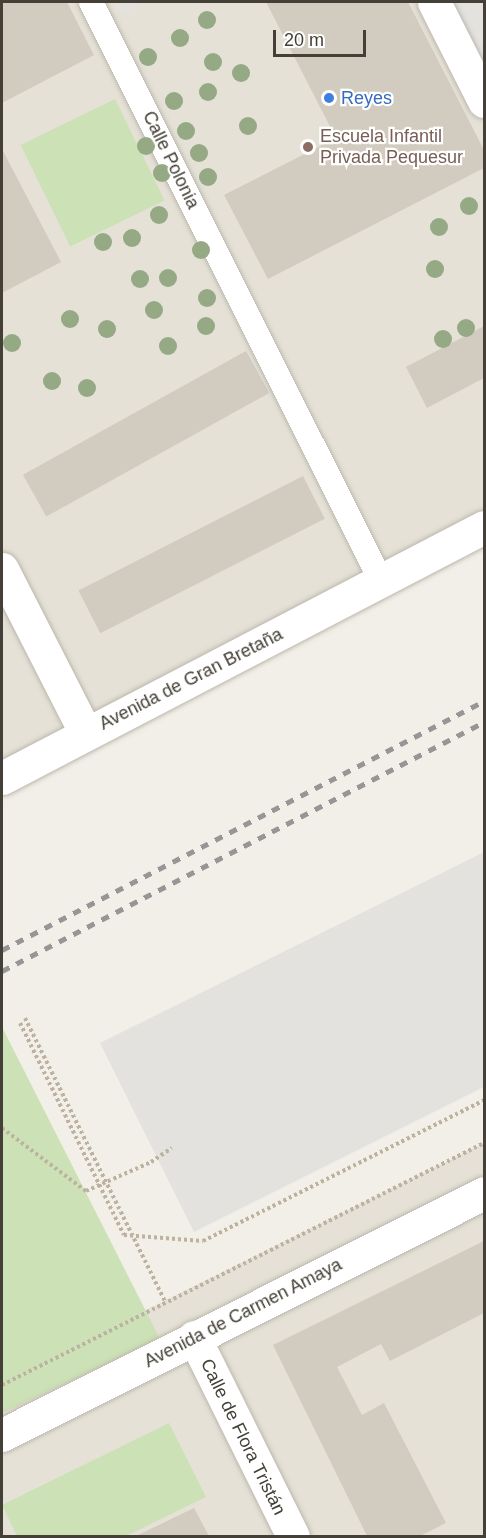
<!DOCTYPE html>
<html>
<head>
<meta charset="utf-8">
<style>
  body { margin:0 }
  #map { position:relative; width:486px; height:1538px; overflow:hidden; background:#f2efe8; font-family:Arial,sans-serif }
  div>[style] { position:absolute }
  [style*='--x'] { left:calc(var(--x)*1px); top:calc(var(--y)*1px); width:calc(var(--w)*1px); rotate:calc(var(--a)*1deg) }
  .residential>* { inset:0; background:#e5e1d7 }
  .green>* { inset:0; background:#cce1b6; transform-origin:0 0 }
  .parking>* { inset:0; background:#e3e2df }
  .building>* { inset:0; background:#d2cbbf; transform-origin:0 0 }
  .path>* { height:4px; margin-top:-2px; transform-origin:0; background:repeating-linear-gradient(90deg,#bcb29f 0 3px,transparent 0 6px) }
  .roads { filter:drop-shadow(0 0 2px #bcb7ac) drop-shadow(0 0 2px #bcb7ac) }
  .pedestrian>* { height:24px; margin:-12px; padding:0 12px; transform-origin:12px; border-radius:12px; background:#fff }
  .minor>* { height:33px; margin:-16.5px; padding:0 16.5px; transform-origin:16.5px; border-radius:16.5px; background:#fff }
  .tertiary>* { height:33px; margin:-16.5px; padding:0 16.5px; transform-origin:16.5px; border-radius:16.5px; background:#fff }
  .rail>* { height:4.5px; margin-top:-2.25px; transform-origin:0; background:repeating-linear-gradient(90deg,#969696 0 8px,transparent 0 16px) }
  .trees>* { width:18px; height:18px; margin:-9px; border-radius:50%; background:#94a984 }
  .dots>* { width:16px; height:16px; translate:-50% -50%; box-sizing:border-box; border:3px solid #fff; border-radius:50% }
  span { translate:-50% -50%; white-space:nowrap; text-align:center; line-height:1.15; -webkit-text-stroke:4.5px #fff; paint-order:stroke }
  .shop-label { font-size:18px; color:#366cbe }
  .left { translate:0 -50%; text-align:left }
  .education-label { font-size:18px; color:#785e54 }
  .street-label { font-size:18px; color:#444037 }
  .frame { position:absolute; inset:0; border:3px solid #444037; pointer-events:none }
  .scale { position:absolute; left:273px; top:30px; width:93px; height:27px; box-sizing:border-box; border:3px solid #444037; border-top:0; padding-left:8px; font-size:18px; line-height:21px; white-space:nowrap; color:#444037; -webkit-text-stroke:4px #fff; paint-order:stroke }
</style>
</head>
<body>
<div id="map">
  <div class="residential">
    <div style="clip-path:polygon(2px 2px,484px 2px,484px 527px,2px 778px)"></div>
    <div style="clip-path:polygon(484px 1143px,484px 1536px,2px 1536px,2px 1381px)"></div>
  </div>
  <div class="green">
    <div style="left:115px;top:99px;width:113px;height:105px;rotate:64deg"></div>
    <div style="clip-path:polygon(2px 1027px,160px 1339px,2px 1413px)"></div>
    <div style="clip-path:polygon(169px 1423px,206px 1497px,126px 1536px,17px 1536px,2px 1505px)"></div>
  </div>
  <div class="parking">
    <div style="clip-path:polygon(114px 2px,147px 2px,121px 15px)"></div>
    <div style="clip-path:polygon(440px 2px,484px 2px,484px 88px)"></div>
    <div style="clip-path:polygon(484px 852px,484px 1087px,194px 1232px,100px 1043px)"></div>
  </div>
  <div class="building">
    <div style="clip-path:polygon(2px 2px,67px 2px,94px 55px,2px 103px)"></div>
    <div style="clip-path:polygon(266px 2px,408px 2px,484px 150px,484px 168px,268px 279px,224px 195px,336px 138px)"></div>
    <div style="clip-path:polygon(2px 149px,61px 262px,2px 293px)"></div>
    <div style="clip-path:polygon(484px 326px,484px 378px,427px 408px,406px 367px)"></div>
    <div style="left:246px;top:351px;width:48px;height:255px;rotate:61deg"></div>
    <div style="left:303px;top:476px;width:48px;height:252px;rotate:63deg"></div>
    <div style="clip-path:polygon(484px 1241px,484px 1313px,390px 1361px,381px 1344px,337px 1367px,362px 1415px,384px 1403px,446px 1523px,420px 1536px,367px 1536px,273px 1345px)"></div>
    <div style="clip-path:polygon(194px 1508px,209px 1536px,136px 1536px)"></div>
  </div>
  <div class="path">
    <div style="--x:25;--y:1018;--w:316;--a:63.7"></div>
    <div style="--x:20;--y:1023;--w:236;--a:63.9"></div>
    <div style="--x:124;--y:1235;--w:79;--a:4.3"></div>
    <div style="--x:203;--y:1241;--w:314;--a:-26.6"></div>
    <div style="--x:2;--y:1128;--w:105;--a:36.9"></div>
    <div style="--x:86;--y:1191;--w:71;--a:-24"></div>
    <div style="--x:151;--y:1162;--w:25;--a:-34"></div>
    <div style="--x:2;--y:1385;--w:539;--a:-26.66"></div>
  </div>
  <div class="roads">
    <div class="pedestrian">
      <div style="--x:91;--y:2;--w:648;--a:63.4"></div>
    </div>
    <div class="minor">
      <div style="--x:434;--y:2;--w:111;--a:63.2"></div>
      <div style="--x:2;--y:569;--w:185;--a:63"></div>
      <div style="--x:194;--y:1337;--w:222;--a:63.6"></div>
    </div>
    <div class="tertiary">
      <div style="--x:2;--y:778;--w:543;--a:-27.51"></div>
      <div style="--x:2;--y:1435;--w:539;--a:-26.66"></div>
    </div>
  </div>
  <div class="rail">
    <div style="--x:2;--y:950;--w:543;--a:-27.32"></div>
    <div style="--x:2;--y:971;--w:543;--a:-27.32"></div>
  </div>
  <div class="trees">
    <div style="left:207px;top:20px"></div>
    <div style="left:180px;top:38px"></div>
    <div style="left:148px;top:57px"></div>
    <div style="left:213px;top:62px"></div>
    <div style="left:241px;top:73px"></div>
    <div style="left:208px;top:92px"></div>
    <div style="left:174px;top:101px"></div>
    <div style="left:248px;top:126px"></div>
    <div style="left:186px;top:131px"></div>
    <div style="left:146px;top:146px"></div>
    <div style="left:199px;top:153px"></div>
    <div style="left:162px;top:173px"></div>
    <div style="left:208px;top:177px"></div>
    <div style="left:469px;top:206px"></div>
    <div style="left:159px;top:215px"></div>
    <div style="left:439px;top:227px"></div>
    <div style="left:132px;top:238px"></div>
    <div style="left:103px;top:242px"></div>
    <div style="left:201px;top:250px"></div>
    <div style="left:435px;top:269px"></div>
    <div style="left:168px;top:278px"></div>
    <div style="left:140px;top:279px"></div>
    <div style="left:207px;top:298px"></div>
    <div style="left:154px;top:310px"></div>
    <div style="left:70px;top:319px"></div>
    <div style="left:206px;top:326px"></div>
    <div style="left:466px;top:328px"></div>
    <div style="left:107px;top:329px"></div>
    <div style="left:443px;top:339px"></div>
    <div style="left:12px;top:343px"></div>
    <div style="left:168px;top:346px"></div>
    <div style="left:52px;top:381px"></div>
    <div style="left:87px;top:388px"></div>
  </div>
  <div class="dots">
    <div style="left:329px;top:98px;background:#3f7fe0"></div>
    <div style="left:308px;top:147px;background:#8d6e63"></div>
  </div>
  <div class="shop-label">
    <span class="left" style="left:341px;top:98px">Reyes</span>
  </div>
  <div class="education-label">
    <span class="left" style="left:320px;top:147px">Escuela Infantil<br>Privada Pequesur</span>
  </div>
  <div class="street-label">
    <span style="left:171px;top:160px;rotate:64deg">Calle Polonia</span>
    <span style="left:191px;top:679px;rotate:-27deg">Avenida de Gran Bretaña</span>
    <span style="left:243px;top:1313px;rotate:-27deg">Avenida de Carmen Amaya</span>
    <span style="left:243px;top:1437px;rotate:64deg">Calle de Flora Tristán</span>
  </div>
  <div class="frame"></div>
  <div class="scale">20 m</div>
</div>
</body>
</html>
